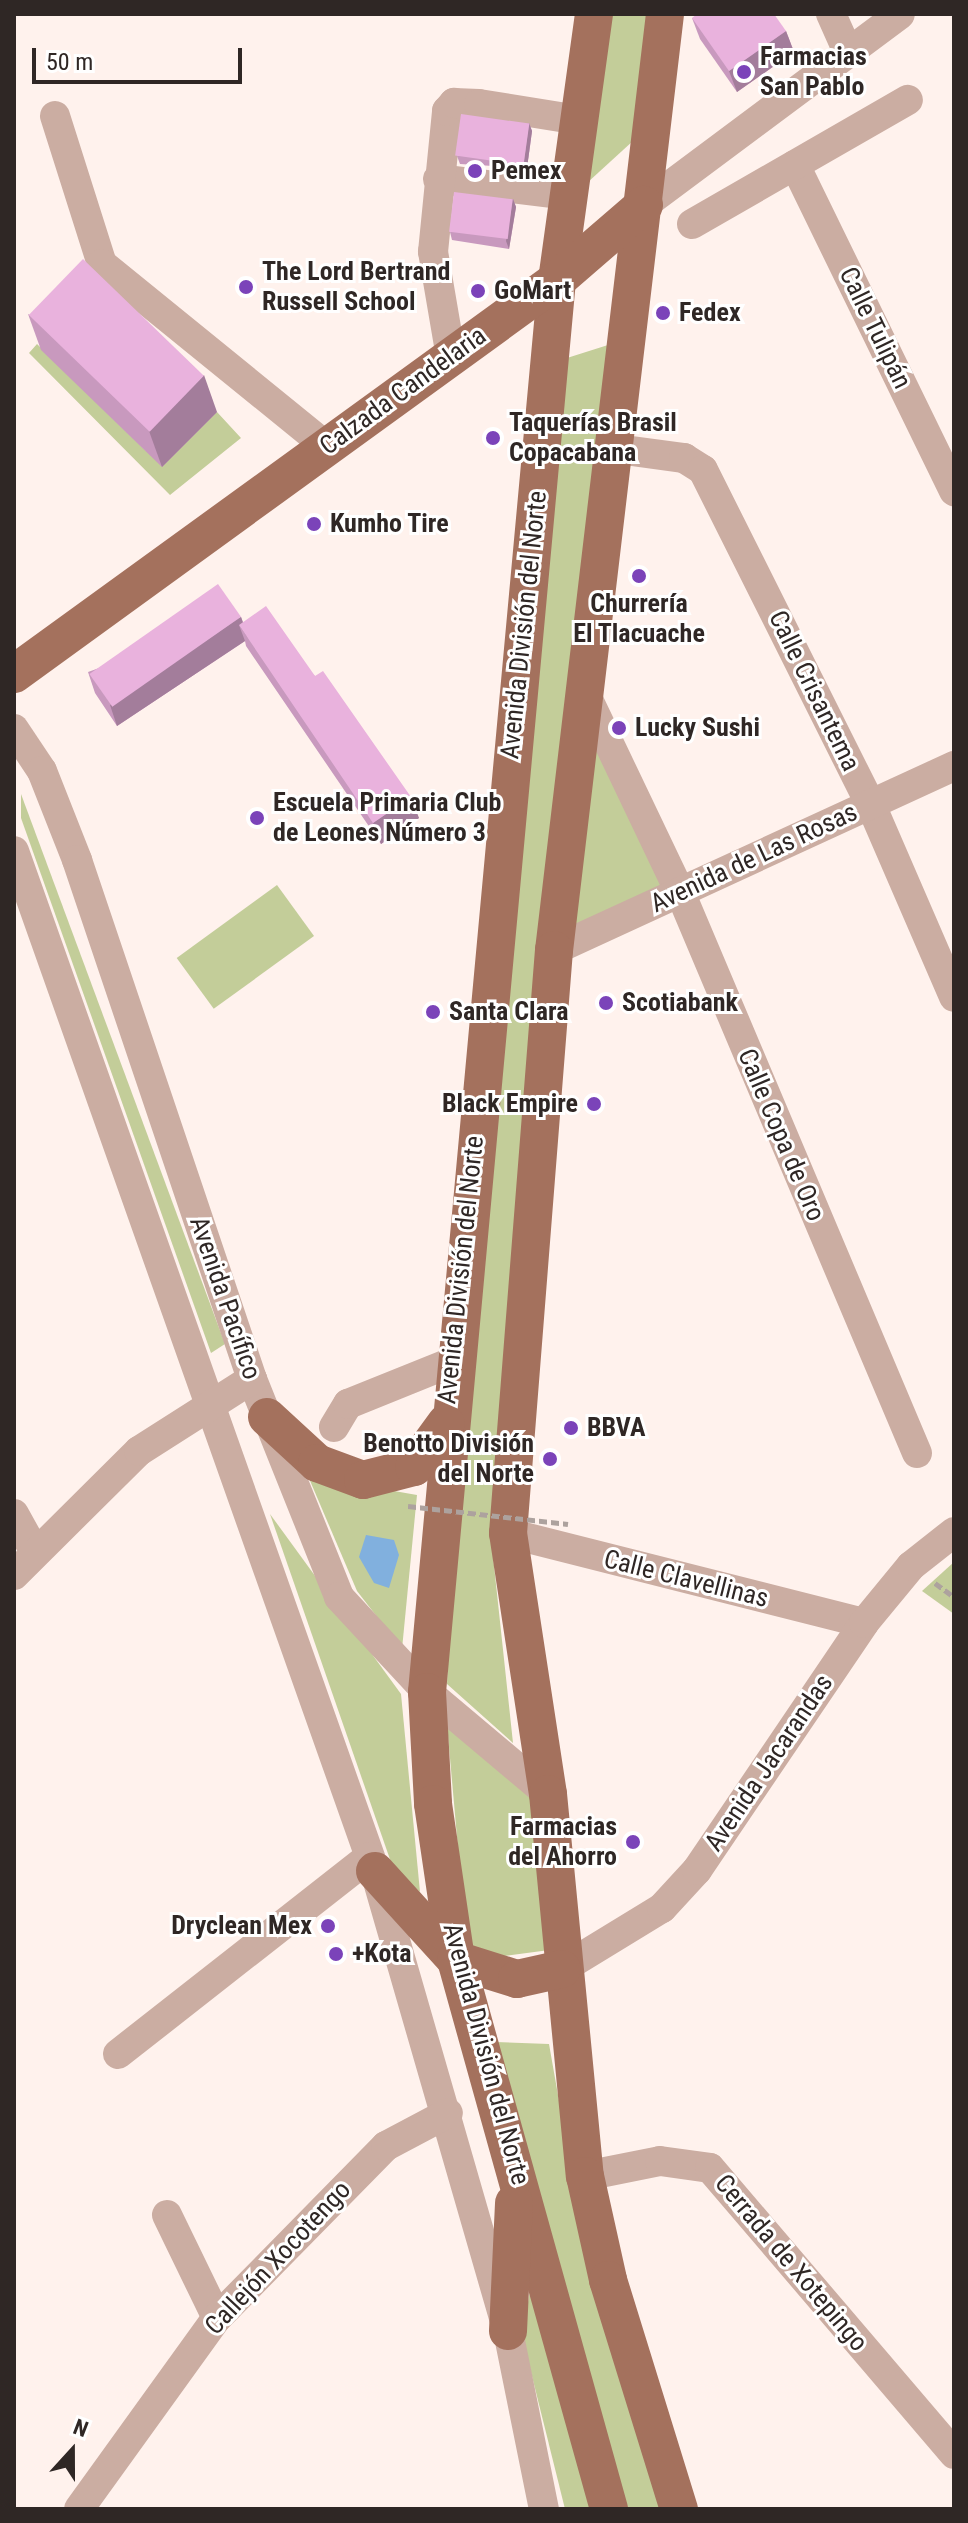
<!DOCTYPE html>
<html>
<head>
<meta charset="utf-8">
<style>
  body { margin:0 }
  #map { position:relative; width:968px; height:2523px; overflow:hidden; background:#fff2ed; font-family:"Roboto Condensed",sans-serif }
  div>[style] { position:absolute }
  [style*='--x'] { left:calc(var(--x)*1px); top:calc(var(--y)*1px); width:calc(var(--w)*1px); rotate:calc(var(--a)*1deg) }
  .green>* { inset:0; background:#c3cd99; transform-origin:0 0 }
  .water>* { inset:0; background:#81b0de }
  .path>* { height:5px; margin-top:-2.5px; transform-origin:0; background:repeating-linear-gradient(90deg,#ada29e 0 8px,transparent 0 12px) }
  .minor>* { height:30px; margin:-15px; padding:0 15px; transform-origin:15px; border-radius:15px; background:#cbada2 }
  .major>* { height:38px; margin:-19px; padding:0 19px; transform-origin:19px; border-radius:19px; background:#a4715d }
  .path-bridge>* { height:5px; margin-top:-2.5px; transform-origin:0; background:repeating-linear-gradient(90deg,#ada29e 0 8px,transparent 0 12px) }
  .wall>* { inset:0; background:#c899be }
  .shaded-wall>* { inset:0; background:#a37d9b }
  .building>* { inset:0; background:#e9b2dd; transform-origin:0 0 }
  .dots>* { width:22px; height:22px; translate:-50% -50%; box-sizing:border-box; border:4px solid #fff; border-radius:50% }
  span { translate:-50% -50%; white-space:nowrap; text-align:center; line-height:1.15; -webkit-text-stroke:6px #fff; paint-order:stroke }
  .poi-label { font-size:26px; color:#2f2725; font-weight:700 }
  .left { translate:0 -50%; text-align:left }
  .right { translate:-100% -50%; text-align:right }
  .street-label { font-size:26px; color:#2f2725 }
  .frame { position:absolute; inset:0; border:16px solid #2f2725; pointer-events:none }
  .north { position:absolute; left:32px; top:2411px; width:80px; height:80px; -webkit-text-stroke:6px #fff; paint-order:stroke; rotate:21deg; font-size:22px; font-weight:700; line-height:32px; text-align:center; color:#2f2725 }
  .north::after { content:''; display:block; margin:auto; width:28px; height:36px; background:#2f2725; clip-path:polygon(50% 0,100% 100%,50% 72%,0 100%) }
  .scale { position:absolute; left:32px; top:48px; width:210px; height:36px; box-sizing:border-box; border:4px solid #2f2725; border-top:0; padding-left:10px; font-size:24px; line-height:28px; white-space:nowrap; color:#2f2725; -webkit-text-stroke:6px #fff; paint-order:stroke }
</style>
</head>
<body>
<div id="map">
  <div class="green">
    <div style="clip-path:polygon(607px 14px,649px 14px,634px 140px,587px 183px)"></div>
    <div style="clip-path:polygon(37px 344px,146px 451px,217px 412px,241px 438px,170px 495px,29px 353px)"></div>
    <div style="clip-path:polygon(608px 345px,492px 1547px,513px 1743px,447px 1684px,456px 1469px,567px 358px)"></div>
    <div style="clip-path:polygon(595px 691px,679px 892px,564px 944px)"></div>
    <div style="clip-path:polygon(21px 794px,225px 1344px,211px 1353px,21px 818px)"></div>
    <div style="left:277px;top:885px;width:63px;height:124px;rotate:54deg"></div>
    <div style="clip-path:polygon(308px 1476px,417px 1495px,402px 1649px,357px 1591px)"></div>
    <div style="clip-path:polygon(270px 1514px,401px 1694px,420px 1892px,393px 1868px)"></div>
    <div style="clip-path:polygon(954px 1562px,954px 1614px,922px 1591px)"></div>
    <div style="clip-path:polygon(446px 1713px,544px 1798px,557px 1949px,468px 1961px)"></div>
    <div style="clip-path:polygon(495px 2042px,549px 2044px,573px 2180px,665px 2509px,622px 2509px)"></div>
    <div style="clip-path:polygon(534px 2268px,598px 2509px,565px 2509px,522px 2336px)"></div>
  </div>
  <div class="water">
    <div style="clip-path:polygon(366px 1535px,394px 1540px,399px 1555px,389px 1588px,374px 1583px,359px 1557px)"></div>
  </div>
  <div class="path">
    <div style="--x:935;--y:1583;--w:24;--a:36"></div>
  </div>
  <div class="minor">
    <div style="--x:831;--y:14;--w:42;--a:65.9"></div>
    <div style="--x:55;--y:116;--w:155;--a:72.4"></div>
    <div style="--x:102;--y:264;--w:290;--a:39.1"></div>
    <div style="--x:795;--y:165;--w:363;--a:64"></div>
    <div style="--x:438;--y:179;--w:132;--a:7"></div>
    <div style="--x:644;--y:205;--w:319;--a:-36.7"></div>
    <div style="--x:692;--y:224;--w:249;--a:-29.9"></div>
    <div style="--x:451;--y:357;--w:107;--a:-99.7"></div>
    <div style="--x:433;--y:252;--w:142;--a:-84.3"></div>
    <div style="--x:447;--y:111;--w:11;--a:-49"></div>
    <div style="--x:454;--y:103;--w:25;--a:2"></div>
    <div style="--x:479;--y:104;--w:101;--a:9.1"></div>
    <div style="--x:617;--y:449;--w:68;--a:7.7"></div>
    <div style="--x:684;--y:458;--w:22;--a:32"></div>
    <div style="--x:703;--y:470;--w:375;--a:63.4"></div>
    <div style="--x:871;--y:805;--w:209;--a:66.6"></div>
    <div style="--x:583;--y:689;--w:225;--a:64.5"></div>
    <div style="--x:680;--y:892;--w:609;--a:67.1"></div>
    <div style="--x:14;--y:729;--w:50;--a:56.3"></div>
    <div style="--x:42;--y:771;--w:96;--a:68.5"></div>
    <div style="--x:77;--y:860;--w:548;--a:71.37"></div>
    <div style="--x:252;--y:1379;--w:235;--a:68.2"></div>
    <div style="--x:339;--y:1597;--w:129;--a:47.2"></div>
    <div style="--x:427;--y:1692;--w:158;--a:40.1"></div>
    <div style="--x:14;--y:851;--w:1082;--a:70.51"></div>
    <div style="--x:375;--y:1871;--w:479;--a:73.9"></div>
    <div style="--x:508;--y:2331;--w:182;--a:78.6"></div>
    <div style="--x:554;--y:950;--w:440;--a:-24.7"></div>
    <div style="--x:334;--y:1427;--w:27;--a:-59"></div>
    <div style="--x:348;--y:1404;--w:112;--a:-22"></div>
    <div style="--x:14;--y:1514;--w:39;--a:61"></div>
    <div style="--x:508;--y:1533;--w:367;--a:14.2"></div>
    <div style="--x:14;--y:1575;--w:176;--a:-44.8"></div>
    <div style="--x:139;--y:1451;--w:134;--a:-32.5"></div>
    <div style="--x:562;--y:1969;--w:117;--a:-31.4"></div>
    <div style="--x:662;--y:1908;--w:52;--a:-47.4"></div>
    <div style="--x:697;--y:1870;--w:298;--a:-55.9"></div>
    <div style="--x:864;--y:1623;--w:74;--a:-50.5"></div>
    <div style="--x:911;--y:1566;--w:55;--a:-38.3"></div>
    <div style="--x:118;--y:2054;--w:319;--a:-38.1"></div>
    <div style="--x:585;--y:2176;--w:76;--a:-11.3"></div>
    <div style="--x:660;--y:2161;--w:50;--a:8"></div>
    <div style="--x:710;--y:2168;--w:376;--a:49.5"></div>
    <div style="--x:167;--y:2215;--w:114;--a:64.1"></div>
    <div style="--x:79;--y:2509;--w:236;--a:-54.2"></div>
    <div style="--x:217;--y:2318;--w:241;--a:-45.5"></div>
    <div style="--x:386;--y:2146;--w:70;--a:-28"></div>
  </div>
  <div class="major">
    <div style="--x:594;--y:14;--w:269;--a:97.9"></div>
    <div style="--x:557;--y:280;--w:1418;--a:95.26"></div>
    <div style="--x:427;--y:1692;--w:112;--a:86.9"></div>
    <div style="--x:433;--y:1804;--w:158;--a:81.6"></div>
    <div style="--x:456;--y:1960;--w:570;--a:74.43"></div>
    <div style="--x:665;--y:14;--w:943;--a:96.76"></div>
    <div style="--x:554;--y:950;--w:585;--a:94.51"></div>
    <div style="--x:508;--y:1533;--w:264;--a:81.3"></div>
    <div style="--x:548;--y:1794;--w:384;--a:84.5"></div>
    <div style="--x:585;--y:2176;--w:107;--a:77.5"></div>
    <div style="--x:608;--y:2280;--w:240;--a:72.8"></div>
    <div style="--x:14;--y:674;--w:671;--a:-35.96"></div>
    <div style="--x:557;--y:280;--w:115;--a:-40.8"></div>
    <div style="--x:267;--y:1417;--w:68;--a:42.6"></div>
    <div style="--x:317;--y:1463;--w:49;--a:20.3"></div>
    <div style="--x:363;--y:1480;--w:53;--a:-14.3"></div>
    <div style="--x:414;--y:1467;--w:54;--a:-54"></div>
    <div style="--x:375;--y:1871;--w:120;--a:47.7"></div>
    <div style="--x:456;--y:1960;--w:64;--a:17.3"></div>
    <div style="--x:517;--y:1979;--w:46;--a:-12.5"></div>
    <div style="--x:508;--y:2331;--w:128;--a:-87.3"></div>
  </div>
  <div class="path-bridge">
    <div style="--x:408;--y:1506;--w:161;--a:6.4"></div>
  </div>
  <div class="wall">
    <div style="clip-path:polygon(692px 18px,786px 31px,794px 52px,737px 92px,700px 39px)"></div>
    <div style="clip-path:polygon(529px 123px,532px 131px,527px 168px,460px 164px,457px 156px)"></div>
    <div style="clip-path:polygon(513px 199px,516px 207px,509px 249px,452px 240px,450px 232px)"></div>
    <div style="clip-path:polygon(28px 314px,217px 412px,162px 467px,41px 350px)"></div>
    <div style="clip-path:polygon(241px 617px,243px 622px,315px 676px,419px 818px,381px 844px,246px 646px,245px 641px,117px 726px,95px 693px,88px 672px)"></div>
  </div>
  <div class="shaded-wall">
    <div style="clip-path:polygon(786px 31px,794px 52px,737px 92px,729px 71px)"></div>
    <div style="clip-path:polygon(529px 123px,532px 131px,527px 168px,524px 161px)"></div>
    <div style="clip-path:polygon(513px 199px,516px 207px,509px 249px,506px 241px)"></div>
    <div style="clip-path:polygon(204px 375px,217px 412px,162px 467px,149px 431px)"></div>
    <div style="clip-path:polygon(241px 617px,248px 638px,239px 625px,245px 641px,117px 726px,110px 705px)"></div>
    <div style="clip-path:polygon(411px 797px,419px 818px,381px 844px,373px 823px)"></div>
  </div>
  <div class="building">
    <div style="clip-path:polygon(697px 14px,774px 14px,786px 31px,729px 71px,692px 18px)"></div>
    <div style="left:461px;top:114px;width:69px;height:42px;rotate:8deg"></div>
    <div style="left:454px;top:192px;width:59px;height:40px;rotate:7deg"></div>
    <div style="left:83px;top:259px;width:168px;height:78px;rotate:44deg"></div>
    <div style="left:218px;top:584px;width:40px;height:157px;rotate:55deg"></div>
    <div style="clip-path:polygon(266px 606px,315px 676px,323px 671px,411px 797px,373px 823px,239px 625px)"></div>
  </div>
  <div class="dots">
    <div style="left:744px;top:72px;background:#7b43b9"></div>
    <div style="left:475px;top:171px;background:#7b43b9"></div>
    <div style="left:246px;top:287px;background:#7b43b9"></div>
    <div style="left:478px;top:291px;background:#7b43b9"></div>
    <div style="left:663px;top:313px;background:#7b43b9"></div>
    <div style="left:493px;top:438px;background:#7b43b9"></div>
    <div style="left:314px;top:524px;background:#7b43b9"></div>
    <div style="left:639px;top:576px;background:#7b43b9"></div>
    <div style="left:619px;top:728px;background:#7b43b9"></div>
    <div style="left:257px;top:818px;background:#7b43b9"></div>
    <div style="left:606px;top:1003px;background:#7b43b9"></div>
    <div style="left:433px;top:1012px;background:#7b43b9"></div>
    <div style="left:594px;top:1104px;background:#7b43b9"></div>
    <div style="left:571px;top:1428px;background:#7b43b9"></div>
    <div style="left:550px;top:1459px;background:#7b43b9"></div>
    <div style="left:633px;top:1842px;background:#7b43b9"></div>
    <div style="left:328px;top:1926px;background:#7b43b9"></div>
    <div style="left:336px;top:1954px;background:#7b43b9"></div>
  </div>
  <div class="poi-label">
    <span class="left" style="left:760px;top:72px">Farmacias<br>San Pablo</span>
    <span class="left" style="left:491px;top:171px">Pemex</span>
    <span class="left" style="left:262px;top:287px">The Lord Bertrand<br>Russell School</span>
    <span class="left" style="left:494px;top:291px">GoMart</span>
    <span class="left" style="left:679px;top:313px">Fedex</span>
    <span class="left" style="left:509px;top:438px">Taquerías Brasil<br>Copacabana</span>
    <span class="left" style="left:330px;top:524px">Kumho Tire</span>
    <span style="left:639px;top:619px">Churrería<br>El Tlacuache</span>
    <span class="left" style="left:635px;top:728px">Lucky Sushi</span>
    <span class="left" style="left:273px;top:818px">Escuela Primaria Club<br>de Leones Número 3</span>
    <span class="left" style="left:622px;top:1003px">Scotiabank</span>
    <span class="left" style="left:449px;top:1012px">Santa Clara</span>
    <span class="right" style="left:578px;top:1104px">Black Empire</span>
    <span class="left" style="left:587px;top:1428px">BBVA</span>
    <span class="right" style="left:534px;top:1459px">Benotto División<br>del Norte</span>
    <span class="right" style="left:617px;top:1842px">Farmacias<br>del Ahorro</span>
    <span class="right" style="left:312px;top:1926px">Dryclean Mex</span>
    <span class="left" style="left:352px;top:1954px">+Kota</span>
  </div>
  <div class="street-label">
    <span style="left:875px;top:328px;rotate:64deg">Calle Tulipán</span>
    <span style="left:403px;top:391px;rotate:-36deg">Calzada Candelaria</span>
    <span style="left:524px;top:625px;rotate:-84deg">Avenida División del Norte</span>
    <span style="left:814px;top:691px;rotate:64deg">Calle Crisantema</span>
    <span style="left:754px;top:858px;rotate:-25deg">Avenida de Las Rosas</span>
    <span style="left:781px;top:1135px;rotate:67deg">Calle Copa de Oro</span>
    <span style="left:461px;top:1270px;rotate:-84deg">Avenida División del Norte</span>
    <span style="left:225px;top:1298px;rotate:71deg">Avenida Pacífico</span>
    <span style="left:686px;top:1579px;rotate:14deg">Calle Clavellinas</span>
    <span style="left:769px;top:1763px;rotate:-56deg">Avenida Jacarandas</span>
    <span style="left:486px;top:2054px;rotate:75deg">Avenida División del Norte</span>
    <span style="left:278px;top:2258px;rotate:-47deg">Callejón Xocotengo</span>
    <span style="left:791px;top:2263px;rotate:50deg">Cerrada de Xotepingo</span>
  </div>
  <div class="frame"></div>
  <div class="north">N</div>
  <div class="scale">50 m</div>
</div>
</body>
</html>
